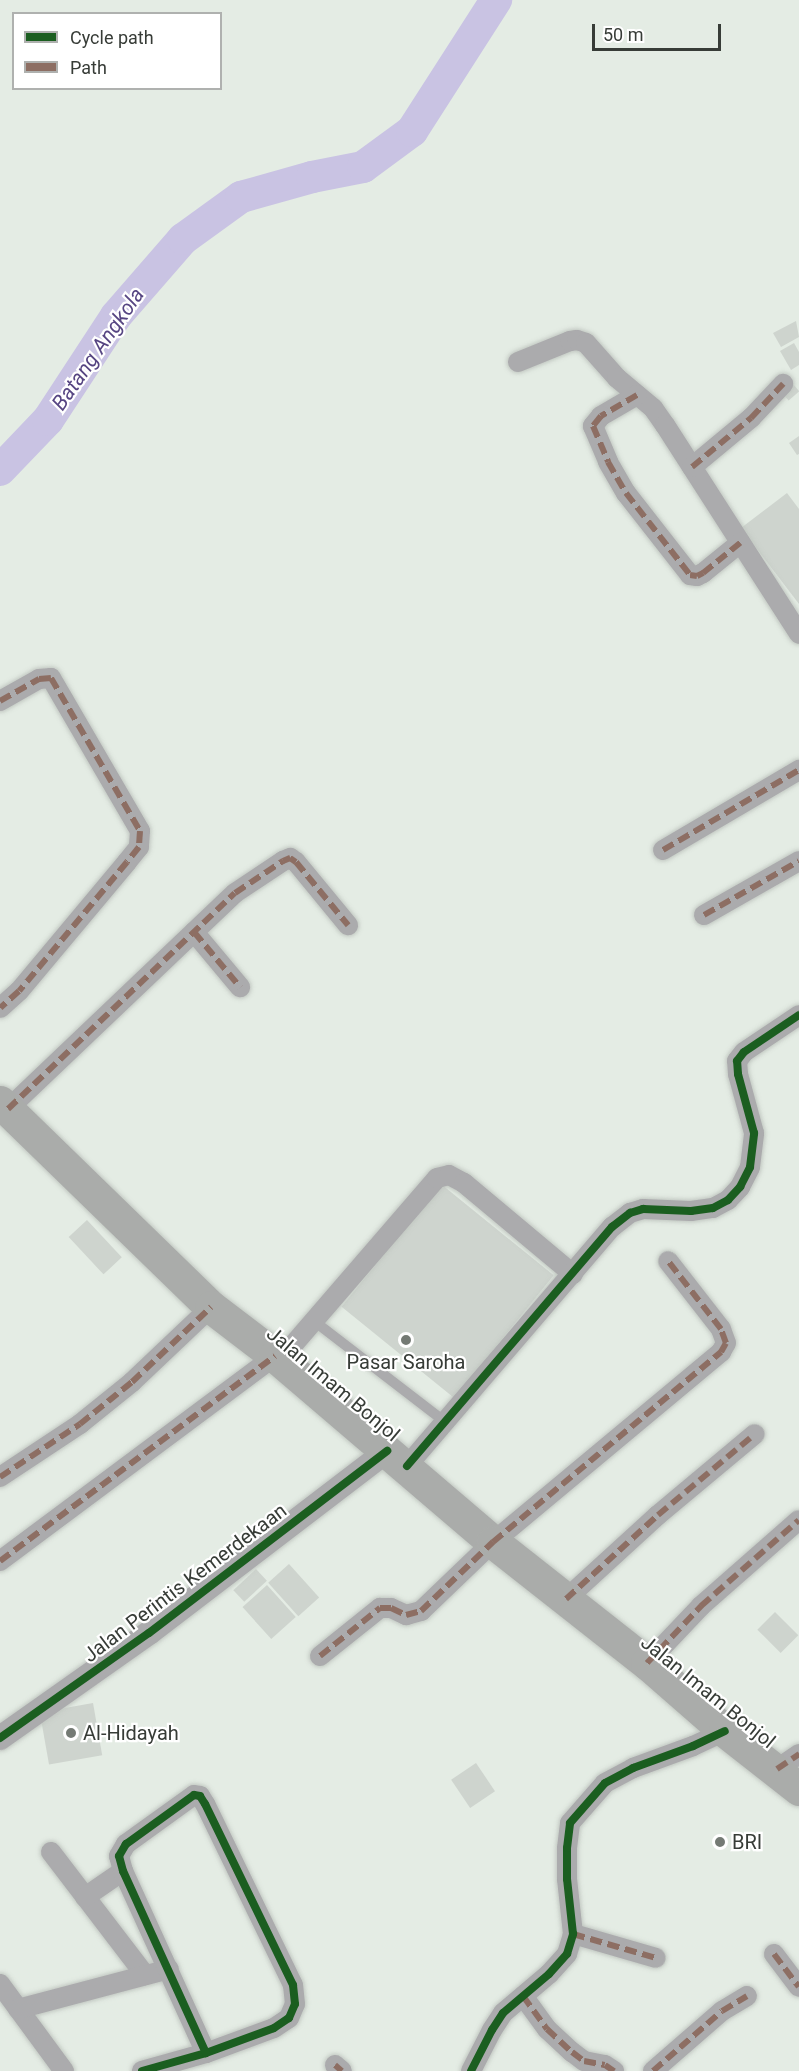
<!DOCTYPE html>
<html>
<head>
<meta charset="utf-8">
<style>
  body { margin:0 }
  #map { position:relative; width:799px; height:2071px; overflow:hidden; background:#e4ece4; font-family:Roboto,sans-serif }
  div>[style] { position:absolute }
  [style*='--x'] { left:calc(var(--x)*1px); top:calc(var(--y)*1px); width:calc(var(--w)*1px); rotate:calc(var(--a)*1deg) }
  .river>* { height:32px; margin:-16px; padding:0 16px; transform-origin:16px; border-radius:16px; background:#c9c3e3 }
  .building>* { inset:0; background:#ced4ce; transform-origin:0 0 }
  .roads { filter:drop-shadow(0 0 2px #c2c8c2) drop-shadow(0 0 2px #c2c8c2) }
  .service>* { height:10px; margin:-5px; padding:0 5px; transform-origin:5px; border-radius:5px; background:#ababad }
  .minor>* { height:20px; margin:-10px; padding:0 10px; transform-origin:10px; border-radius:10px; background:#ababad }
  .tertiary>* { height:24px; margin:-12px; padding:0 12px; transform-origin:12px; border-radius:12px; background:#ababad }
  .trunk>* { height:33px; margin:-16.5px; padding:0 16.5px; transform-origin:16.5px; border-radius:16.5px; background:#aaacaa }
  .quiet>* { height:6px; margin-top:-3px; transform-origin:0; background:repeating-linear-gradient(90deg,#8d6e63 0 12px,transparent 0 18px) }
  .cycleway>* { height:8px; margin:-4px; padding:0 4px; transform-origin:4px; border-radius:4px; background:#1b5e20 }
  .dots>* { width:16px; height:16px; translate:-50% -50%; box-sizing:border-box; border:3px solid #fff; border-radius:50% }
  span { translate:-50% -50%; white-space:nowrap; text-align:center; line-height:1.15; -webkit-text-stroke:4.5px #fff; paint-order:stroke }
  .poi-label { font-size:20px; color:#373c37 }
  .left { translate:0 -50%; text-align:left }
  .street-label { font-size:20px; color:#373c37 }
  .water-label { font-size:21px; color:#564582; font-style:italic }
  .legend { position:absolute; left:12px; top:12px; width:210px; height:78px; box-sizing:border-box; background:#fff; border:2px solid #afb1af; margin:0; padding:8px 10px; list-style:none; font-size:18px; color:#373c37 }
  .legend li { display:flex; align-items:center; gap:12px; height:30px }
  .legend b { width:30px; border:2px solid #afb1af }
  .scale { position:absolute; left:592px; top:24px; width:129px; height:27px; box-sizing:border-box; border:3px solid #373c37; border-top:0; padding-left:8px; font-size:18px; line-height:21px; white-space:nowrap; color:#373c37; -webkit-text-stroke:4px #fff; paint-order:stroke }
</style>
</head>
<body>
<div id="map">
  <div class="river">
    <div style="--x:0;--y:470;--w:69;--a:-46.2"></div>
    <div style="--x:48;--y:420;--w:124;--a:-56.8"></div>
    <div style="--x:116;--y:316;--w:102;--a:-49"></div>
    <div style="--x:183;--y:239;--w:72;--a:-35.9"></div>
    <div style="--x:241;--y:197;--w:74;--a:-15.7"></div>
    <div style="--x:312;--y:177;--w:52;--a:-11.1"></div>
    <div style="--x:363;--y:167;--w:61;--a:-36.3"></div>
    <div style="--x:412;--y:131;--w:156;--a:-57.3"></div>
  </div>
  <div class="building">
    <div style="clip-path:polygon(796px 321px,799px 337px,781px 347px,773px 333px)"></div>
    <div style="clip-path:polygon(794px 343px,799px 352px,799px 365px,791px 370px,780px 351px)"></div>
    <div style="left:792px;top:383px;width:11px;height:14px;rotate:49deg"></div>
    <div style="clip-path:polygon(799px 436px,799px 454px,797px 455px,789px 443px)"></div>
    <div style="clip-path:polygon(787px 493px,799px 509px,799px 604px,741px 528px)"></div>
    <div style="left:441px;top:1184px;width:145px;height:158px;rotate:39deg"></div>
    <div style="left:87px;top:1220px;width:51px;height:25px;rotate:47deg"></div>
    <div style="left:289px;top:1564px;width:45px;height:28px;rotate:48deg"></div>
    <div style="left:256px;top:1569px;width:16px;height:31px;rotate:47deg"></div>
    <div style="left:267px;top:1585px;width:43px;height:33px;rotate:48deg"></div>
    <div style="left:775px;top:1612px;width:33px;height:25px;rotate:45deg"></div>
    <div style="left:93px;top:1703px;width:53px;height:54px;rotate:80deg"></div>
    <div style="left:476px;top:1763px;width:34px;height:30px;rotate:56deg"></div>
  </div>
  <div class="roads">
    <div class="service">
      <div style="--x:314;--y:1321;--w:164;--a:37.6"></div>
    </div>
    <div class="minor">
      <div style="--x:518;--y:362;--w:56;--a:-22"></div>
      <div style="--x:570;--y:341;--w:7;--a:-8"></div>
      <div style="--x:577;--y:340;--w:9;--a:18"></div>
      <div style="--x:586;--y:343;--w:47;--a:48.5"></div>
      <div style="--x:617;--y:378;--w:47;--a:39.8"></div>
      <div style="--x:653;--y:408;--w:21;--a:55"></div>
      <div style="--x:665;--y:425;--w:248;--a:57.3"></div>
      <div style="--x:637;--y:395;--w:42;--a:149.7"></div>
      <div style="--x:601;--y:416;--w:13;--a:129"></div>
      <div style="--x:593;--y:426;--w:39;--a:67"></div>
      <div style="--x:608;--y:462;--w:36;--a:60"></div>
      <div style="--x:626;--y:493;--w:104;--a:52"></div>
      <div style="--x:690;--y:575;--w:7;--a:8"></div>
      <div style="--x:697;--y:576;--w:7;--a:-27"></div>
      <div style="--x:703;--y:573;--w:48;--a:-39"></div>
      <div style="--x:692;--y:467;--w:77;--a:-39.7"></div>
      <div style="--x:751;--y:418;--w:47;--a:-46.7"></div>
      <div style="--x:0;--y:701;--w:45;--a:-29.4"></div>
      <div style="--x:39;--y:679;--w:12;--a:-5"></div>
      <div style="--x:51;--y:678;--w:177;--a:59.8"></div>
      <div style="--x:140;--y:831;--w:16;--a:94"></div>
      <div style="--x:139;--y:847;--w:19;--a:129"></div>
      <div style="--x:127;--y:862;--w:168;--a:129.9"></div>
      <div style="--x:19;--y:991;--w:25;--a:138"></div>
      <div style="--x:663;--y:850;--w:158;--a:-30.5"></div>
      <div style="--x:704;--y:915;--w:109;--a:-29.6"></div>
      <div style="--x:194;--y:932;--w:72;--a:50.1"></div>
      <div style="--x:8;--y:1109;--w:313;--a:-43.6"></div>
      <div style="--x:235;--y:893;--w:58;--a:-33.7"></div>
      <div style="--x:283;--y:861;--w:8;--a:-23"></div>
      <div style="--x:290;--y:858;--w:7;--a:34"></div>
      <div style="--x:296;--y:862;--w:82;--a:50.5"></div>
      <div style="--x:280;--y:1360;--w:240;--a:-49.2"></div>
      <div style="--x:437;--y:1178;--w:12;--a:-14"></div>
      <div style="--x:449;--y:1175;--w:17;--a:28"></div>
      <div style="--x:464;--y:1183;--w:142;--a:39.9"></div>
      <div style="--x:407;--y:1466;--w:315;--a:-49.4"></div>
      <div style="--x:612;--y:1227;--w:23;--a:-38"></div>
      <div style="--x:630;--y:1213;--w:14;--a:-17"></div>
      <div style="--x:643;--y:1209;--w:48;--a:2.4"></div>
      <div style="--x:691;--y:1211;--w:22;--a:-8"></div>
      <div style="--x:713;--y:1208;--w:17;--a:-28"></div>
      <div style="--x:728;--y:1200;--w:18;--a:-47"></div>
      <div style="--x:740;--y:1187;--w:22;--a:-63"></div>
      <div style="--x:750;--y:1167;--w:34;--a:-83"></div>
      <div style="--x:754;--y:1133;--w:61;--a:-105.2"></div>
      <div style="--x:738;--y:1074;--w:13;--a:-94"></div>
      <div style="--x:737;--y:1061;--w:11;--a:-52"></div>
      <div style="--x:744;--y:1052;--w:66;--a:-33.9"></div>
      <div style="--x:0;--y:1477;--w:96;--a:-33.5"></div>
      <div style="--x:80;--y:1424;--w:67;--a:-38.9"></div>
      <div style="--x:132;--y:1382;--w:109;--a:-43.5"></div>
      <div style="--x:0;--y:1561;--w:343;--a:-36.7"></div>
      <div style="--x:566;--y:1599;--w:125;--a:-42.4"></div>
      <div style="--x:658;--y:1515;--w:126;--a:-39.9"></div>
      <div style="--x:320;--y:1656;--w:77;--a:-38.7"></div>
      <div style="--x:380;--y:1608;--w:11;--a:0"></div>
      <div style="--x:391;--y:1608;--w:17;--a:25"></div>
      <div style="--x:406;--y:1615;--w:16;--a:-15"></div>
      <div style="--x:421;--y:1611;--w:100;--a:-43.8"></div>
      <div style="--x:493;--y:1542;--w:297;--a:-39.8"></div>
      <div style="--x:721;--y:1352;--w:10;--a:-61"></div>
      <div style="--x:726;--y:1343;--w:15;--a:-110"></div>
      <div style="--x:721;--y:1329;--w:86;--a:-127.9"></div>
      <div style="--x:647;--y:1663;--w:79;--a:-46.5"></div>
      <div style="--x:701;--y:1606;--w:130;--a:-41.3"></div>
      <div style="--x:777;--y:1769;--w:27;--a:-34"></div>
      <div style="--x:51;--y:1852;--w:155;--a:52.6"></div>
      <div style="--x:85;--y:1897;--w:46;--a:-34.4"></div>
      <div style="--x:573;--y:1934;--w:86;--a:16.1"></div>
      <div style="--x:774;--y:1954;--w:41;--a:52.9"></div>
      <div style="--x:0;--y:1984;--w:108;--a:53.7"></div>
      <div style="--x:523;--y:1996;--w:41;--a:54"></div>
      <div style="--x:547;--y:2029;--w:34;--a:43"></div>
      <div style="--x:572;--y:2052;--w:15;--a:37"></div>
      <div style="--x:584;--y:2061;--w:21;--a:11"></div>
      <div style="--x:605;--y:2065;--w:11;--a:34"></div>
      <div style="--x:18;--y:2009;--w:156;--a:-14.8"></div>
      <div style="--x:335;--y:2065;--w:9;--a:41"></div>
      <div style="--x:142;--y:2071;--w:66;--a:-15.7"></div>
      <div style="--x:206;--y:2053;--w:72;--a:-20.2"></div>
      <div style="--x:274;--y:2028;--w:18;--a:-34"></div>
      <div style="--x:289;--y:2018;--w:15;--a:-67"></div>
      <div style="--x:295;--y:2004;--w:19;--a:-96"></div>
      <div style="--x:293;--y:1985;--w:201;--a:-115.9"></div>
      <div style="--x:205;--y:1804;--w:9;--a:-122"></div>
      <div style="--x:200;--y:1796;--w:6;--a:-171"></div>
      <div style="--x:194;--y:1795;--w:84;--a:144.2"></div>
      <div style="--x:126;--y:1844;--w:14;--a:120"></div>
      <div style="--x:119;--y:1856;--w:16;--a:75"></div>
      <div style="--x:123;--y:1871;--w:200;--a:65.5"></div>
      <div style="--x:471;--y:2071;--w:46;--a:-62.9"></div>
      <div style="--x:492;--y:2030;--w:20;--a:-57"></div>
      <div style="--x:503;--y:2013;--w:60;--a:-40.3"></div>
      <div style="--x:549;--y:1974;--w:27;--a:-48"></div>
      <div style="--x:567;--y:1954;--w:21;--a:-73"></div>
      <div style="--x:573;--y:1934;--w:55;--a:-96.2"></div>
      <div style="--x:567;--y:1879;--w:31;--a:-90"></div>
      <div style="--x:567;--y:1848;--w:25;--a:-83"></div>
      <div style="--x:570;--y:1823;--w:53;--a:-48.8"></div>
      <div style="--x:605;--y:1783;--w:32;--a:-28"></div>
      <div style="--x:633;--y:1768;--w:64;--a:-20.1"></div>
      <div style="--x:693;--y:1746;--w:35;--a:-25"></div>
      <div style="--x:653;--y:2071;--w:91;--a:-41"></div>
      <div style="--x:722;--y:2011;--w:29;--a:-31"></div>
    </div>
    <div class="tertiary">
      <div style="--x:0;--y:1738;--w:182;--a:-35.2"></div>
      <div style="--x:149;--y:1633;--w:300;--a:-37.4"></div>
    </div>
    <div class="trunk">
      <div style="--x:0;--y:1102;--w:294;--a:44.2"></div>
      <div style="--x:211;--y:1307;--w:81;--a:37.4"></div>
      <div style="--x:275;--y:1356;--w:287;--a:40.5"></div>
      <div style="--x:493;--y:1542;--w:196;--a:38.2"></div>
      <div style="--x:647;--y:1663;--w:103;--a:41.1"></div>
      <div style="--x:725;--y:1731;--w:94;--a:38.1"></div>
    </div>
  </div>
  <div class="quiet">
    <div style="--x:637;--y:395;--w:42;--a:149.7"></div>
    <div style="--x:601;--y:416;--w:13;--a:129"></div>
    <div style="--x:593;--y:426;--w:39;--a:67"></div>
    <div style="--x:608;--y:462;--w:36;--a:60"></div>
    <div style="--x:626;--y:493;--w:104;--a:52"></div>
    <div style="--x:690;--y:575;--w:7;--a:8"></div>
    <div style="--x:697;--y:576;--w:7;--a:-27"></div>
    <div style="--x:703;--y:573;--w:48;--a:-39"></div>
    <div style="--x:692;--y:467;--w:77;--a:-39.7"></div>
    <div style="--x:751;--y:418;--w:47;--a:-46.7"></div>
    <div style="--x:0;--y:701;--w:45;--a:-29.4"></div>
    <div style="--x:39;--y:679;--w:12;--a:-5"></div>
    <div style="--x:51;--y:678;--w:177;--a:59.8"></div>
    <div style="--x:140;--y:831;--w:16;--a:94"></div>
    <div style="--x:139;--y:847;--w:19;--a:129"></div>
    <div style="--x:127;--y:862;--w:168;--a:129.9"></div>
    <div style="--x:19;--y:991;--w:25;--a:138"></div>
    <div style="--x:663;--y:850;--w:158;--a:-30.5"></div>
    <div style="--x:704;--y:915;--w:109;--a:-29.6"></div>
    <div style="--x:194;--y:932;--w:72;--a:50.1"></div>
    <div style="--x:8;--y:1109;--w:313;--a:-43.6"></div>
    <div style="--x:235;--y:893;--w:58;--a:-33.7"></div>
    <div style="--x:283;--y:861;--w:8;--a:-23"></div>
    <div style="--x:290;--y:858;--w:7;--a:34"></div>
    <div style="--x:296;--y:862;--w:82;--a:50.5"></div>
    <div style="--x:0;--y:1477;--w:96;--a:-33.5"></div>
    <div style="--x:80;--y:1424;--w:67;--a:-38.9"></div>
    <div style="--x:132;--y:1382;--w:109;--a:-43.5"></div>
    <div style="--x:0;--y:1561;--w:343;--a:-36.7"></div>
    <div style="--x:566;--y:1599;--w:125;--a:-42.4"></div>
    <div style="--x:658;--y:1515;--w:126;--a:-39.9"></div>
    <div style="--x:320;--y:1656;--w:77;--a:-38.7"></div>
    <div style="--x:380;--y:1608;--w:11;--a:0"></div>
    <div style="--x:391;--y:1608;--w:17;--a:25"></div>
    <div style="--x:406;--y:1615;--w:16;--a:-15"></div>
    <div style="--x:421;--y:1611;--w:100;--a:-43.8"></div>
    <div style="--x:493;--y:1542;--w:297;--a:-39.8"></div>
    <div style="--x:721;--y:1352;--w:10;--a:-61"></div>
    <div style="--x:726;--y:1343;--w:15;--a:-110"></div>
    <div style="--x:721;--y:1329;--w:86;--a:-127.9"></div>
    <div style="--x:647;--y:1663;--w:79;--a:-46.5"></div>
    <div style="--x:701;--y:1606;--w:130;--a:-41.3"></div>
    <div style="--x:777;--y:1769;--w:27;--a:-34"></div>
    <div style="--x:573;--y:1934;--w:86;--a:16.1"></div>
    <div style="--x:774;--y:1954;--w:41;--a:52.9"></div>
    <div style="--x:523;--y:1996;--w:41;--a:54"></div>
    <div style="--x:547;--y:2029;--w:34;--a:43"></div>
    <div style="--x:572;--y:2052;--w:15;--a:37"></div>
    <div style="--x:584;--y:2061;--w:21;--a:11"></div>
    <div style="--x:605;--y:2065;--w:11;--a:34"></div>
    <div style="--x:335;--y:2065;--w:9;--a:41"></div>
    <div style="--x:653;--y:2071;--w:91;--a:-41"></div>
    <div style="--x:722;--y:2011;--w:29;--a:-31"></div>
  </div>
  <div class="cycleway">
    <div style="--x:407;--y:1466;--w:315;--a:-49.4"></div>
    <div style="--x:612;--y:1227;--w:23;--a:-38"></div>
    <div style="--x:630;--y:1213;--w:14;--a:-17"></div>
    <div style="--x:643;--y:1209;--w:48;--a:2.4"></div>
    <div style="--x:691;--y:1211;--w:22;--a:-8"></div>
    <div style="--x:713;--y:1208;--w:17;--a:-28"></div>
    <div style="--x:728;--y:1200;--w:18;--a:-47"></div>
    <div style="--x:740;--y:1187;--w:22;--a:-63"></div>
    <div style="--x:750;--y:1167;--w:34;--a:-83"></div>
    <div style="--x:754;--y:1133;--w:61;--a:-105.2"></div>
    <div style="--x:738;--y:1074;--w:13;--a:-94"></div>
    <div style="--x:737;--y:1061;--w:11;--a:-52"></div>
    <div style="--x:744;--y:1052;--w:66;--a:-33.9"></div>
    <div style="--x:0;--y:1738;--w:182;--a:-35.2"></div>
    <div style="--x:149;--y:1633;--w:300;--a:-37.4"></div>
    <div style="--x:142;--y:2071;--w:66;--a:-15.7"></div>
    <div style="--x:206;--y:2053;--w:72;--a:-20.2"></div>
    <div style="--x:274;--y:2028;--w:18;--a:-34"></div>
    <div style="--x:289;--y:2018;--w:15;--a:-67"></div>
    <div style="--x:295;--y:2004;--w:19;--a:-96"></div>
    <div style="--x:293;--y:1985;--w:201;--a:-115.9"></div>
    <div style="--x:205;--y:1804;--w:9;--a:-122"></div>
    <div style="--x:200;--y:1796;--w:6;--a:-171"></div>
    <div style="--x:194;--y:1795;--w:84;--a:144.2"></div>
    <div style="--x:126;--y:1844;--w:14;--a:120"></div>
    <div style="--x:119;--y:1856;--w:16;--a:75"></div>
    <div style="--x:123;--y:1871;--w:200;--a:65.5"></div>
    <div style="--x:471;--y:2071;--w:46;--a:-62.9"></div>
    <div style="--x:492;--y:2030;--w:20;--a:-57"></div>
    <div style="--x:503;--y:2013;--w:60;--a:-40.3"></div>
    <div style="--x:549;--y:1974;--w:27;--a:-48"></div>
    <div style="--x:567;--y:1954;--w:21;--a:-73"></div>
    <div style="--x:573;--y:1934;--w:55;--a:-96.2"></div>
    <div style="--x:567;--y:1879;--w:31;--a:-90"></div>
    <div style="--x:567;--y:1848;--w:25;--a:-83"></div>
    <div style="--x:570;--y:1823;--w:53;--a:-48.8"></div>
    <div style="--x:605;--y:1783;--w:32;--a:-28"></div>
    <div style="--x:633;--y:1768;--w:64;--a:-20.1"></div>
    <div style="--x:693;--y:1746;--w:35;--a:-25"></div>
  </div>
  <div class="dots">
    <div style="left:406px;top:1340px;background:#747a74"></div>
    <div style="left:71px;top:1733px;background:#747a74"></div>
    <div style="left:720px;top:1842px;background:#747a74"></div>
  </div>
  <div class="poi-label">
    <span style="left:406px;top:1362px">Pasar Saroha</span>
    <span class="left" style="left:83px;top:1733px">Al-Hidayah</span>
    <span class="left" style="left:732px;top:1842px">BRI</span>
  </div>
  <div class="street-label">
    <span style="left:333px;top:1384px;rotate:40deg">Jalan Imam Bonjol</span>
    <span style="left:185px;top:1583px;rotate:-37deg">Jalan Perintis Kemerdekaan</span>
    <span style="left:708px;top:1692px;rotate:39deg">Jalan Imam Bonjol</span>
  </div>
  <div class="water-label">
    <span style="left:98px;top:349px;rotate:-55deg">Batang Angkola</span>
  </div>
  <ul class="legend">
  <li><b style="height:8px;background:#1b5e20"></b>Cycle path</li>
  <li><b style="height:8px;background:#8d6e63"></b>Path</li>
  </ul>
  <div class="scale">50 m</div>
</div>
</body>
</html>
